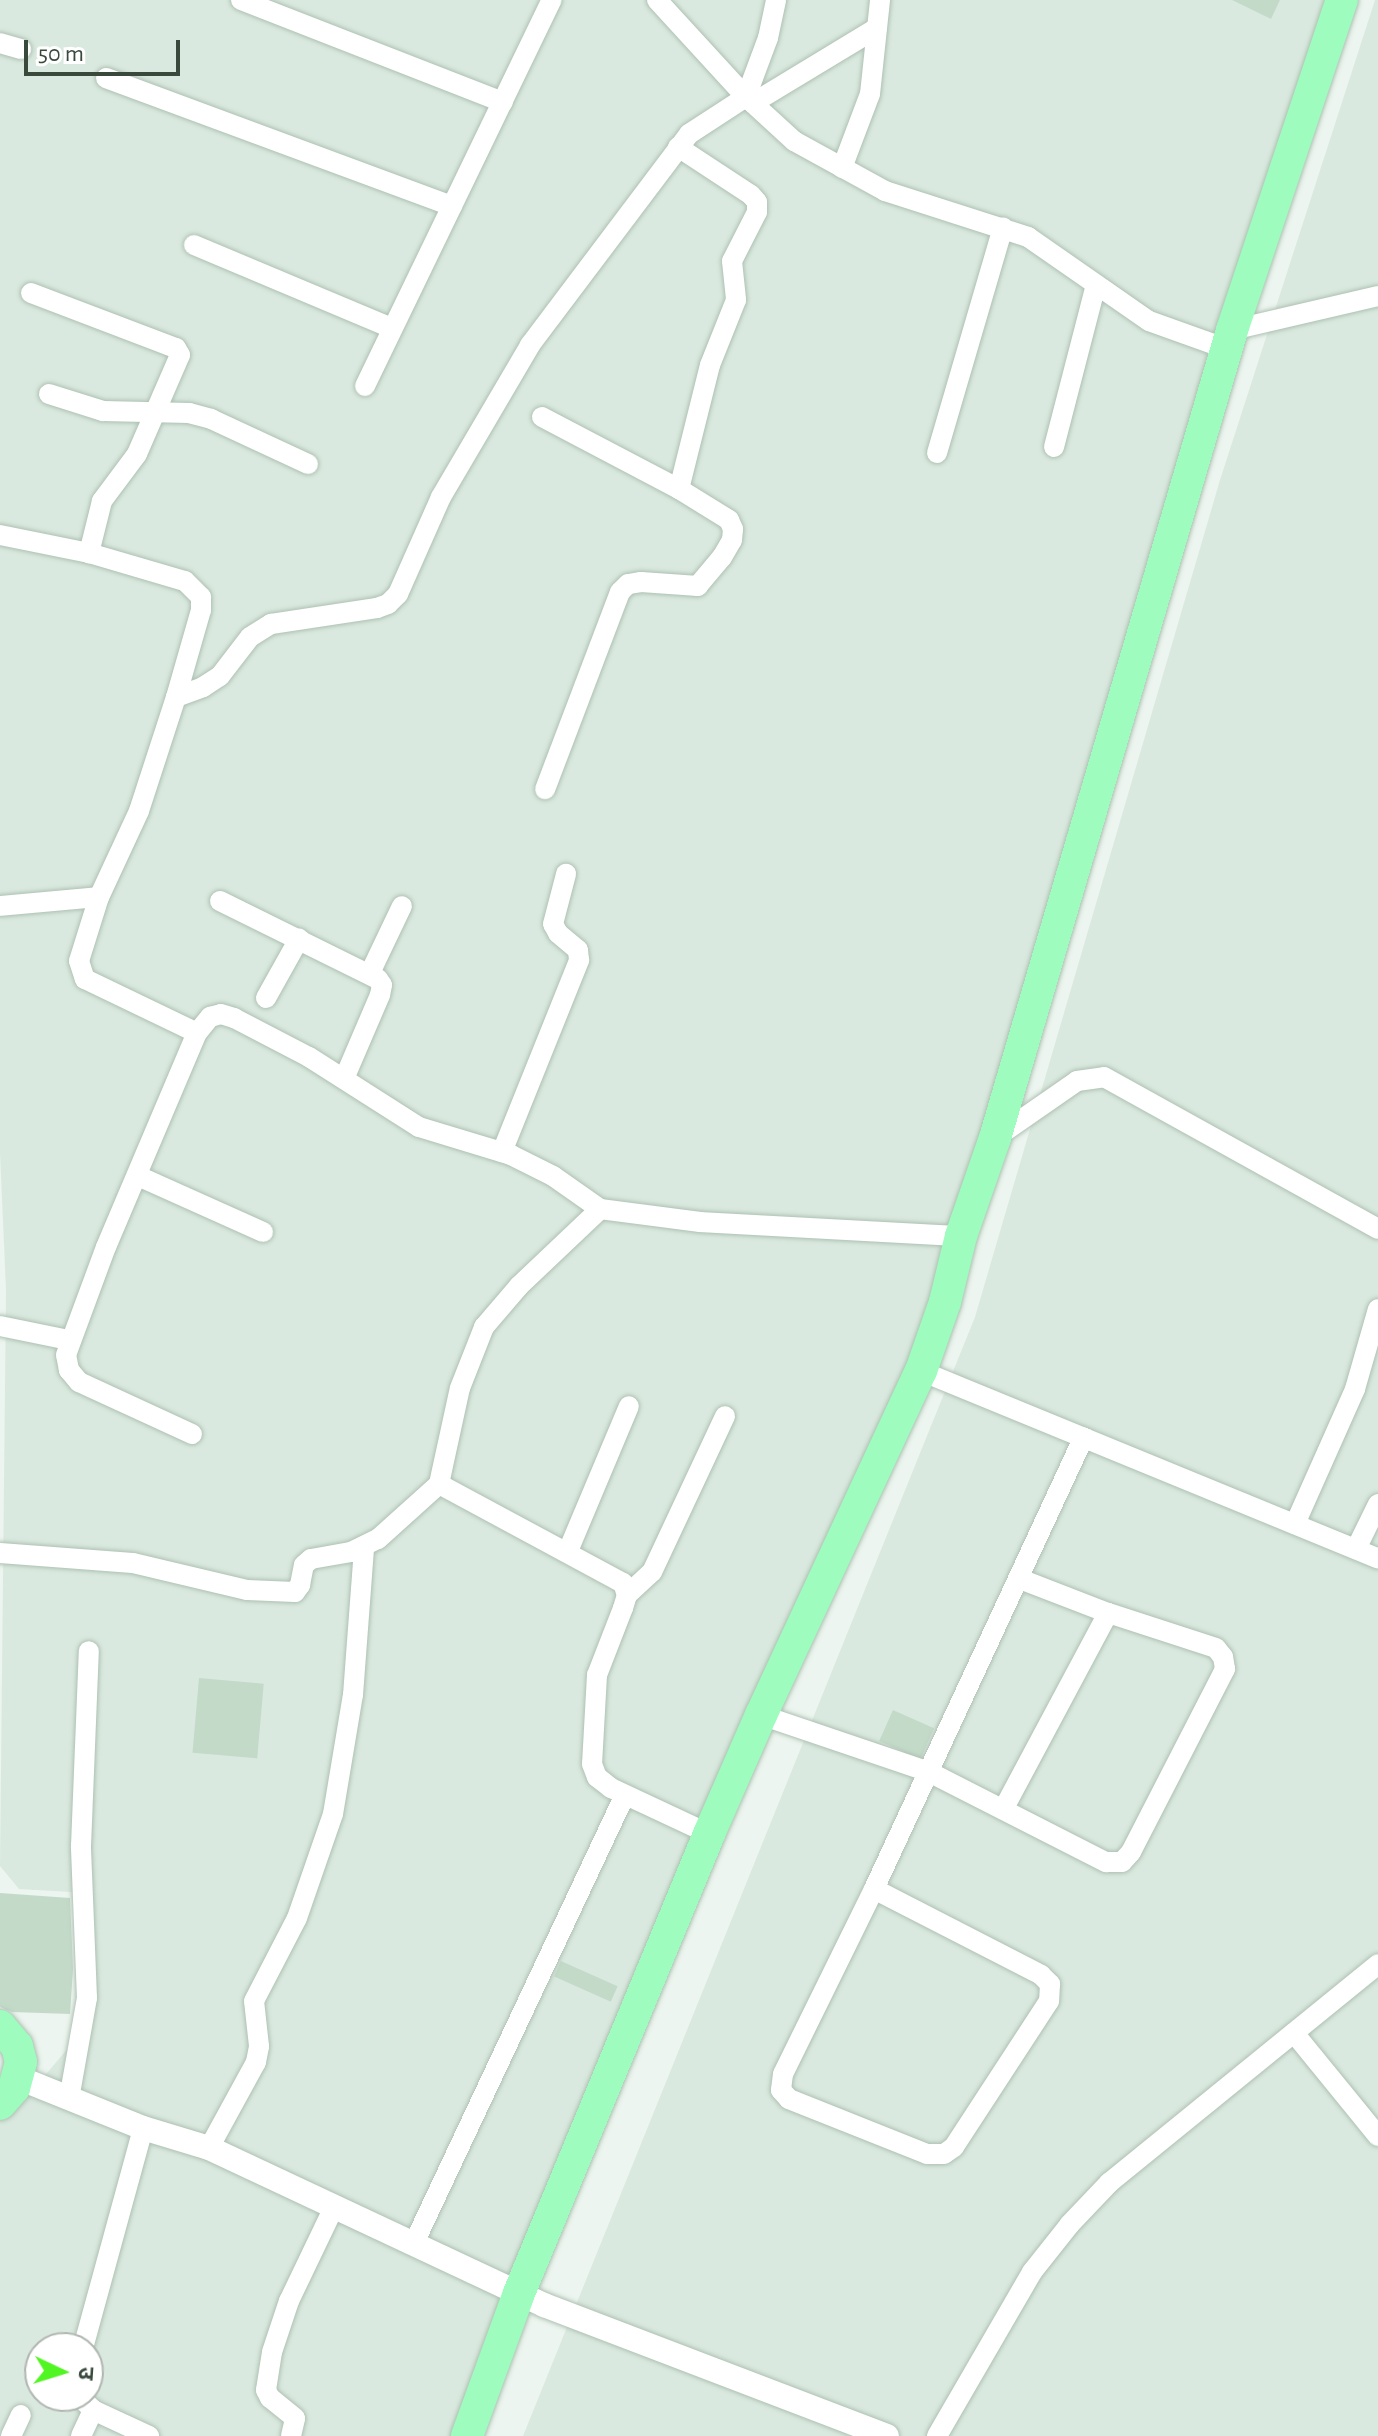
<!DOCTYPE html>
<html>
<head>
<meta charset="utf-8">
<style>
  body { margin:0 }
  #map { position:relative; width:1378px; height:2436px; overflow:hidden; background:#ecf5ef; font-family:"Alegreya Sans","Noto Sans Devanagari",sans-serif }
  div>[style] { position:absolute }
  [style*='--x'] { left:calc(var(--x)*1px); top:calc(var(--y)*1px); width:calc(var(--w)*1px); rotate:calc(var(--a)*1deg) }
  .residential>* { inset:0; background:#dae9df }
  .building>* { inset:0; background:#c4dac9; transform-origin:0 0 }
  .roads { filter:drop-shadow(0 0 2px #aec1b3) drop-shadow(0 0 2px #aec1b3) }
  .minor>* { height:20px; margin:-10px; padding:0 10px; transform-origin:10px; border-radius:10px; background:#fff }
  .tertiary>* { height:24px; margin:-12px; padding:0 12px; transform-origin:12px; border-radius:12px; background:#fff }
  .primary>* { height:32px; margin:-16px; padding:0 16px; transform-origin:16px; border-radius:16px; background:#9efcbe }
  span { translate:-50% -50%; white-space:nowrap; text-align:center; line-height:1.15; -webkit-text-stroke:8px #fff; paint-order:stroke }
  .north { position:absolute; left:24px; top:2332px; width:80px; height:80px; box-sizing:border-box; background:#fff; border:2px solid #b0b7b1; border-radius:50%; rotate:94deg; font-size:22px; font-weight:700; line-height:32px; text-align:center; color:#394a3d }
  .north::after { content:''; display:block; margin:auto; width:28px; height:36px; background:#51f622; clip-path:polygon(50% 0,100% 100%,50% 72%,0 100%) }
  .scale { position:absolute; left:24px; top:40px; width:156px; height:36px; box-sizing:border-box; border:4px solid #394a3d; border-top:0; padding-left:10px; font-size:24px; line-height:28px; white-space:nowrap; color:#394a3d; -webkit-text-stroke:6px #fff; paint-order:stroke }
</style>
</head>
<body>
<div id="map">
  <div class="residential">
    <div style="clip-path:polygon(evenodd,0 0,1329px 0,984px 1202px,747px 1740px,470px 2436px,0 2436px,0 2116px,14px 2112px,80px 2034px,88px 1893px,19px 1889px,0 1866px,6px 1290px,0 1153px,0 0,40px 2348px,88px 2348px,88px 2396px,40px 2396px,40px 2348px)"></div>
    <div style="clip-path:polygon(1375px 0,1378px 0,1378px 2436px,523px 2436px,975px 1317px,1220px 480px)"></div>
  </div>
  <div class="building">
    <div style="clip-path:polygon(1232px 0,1280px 0,1271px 19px)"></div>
    <div style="left:199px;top:1678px;width:65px;height:75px;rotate:5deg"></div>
    <div style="left:893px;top:1710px;width:45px;height:34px;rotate:24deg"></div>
    <div style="clip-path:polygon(0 1893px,70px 1898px,73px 1969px,70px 2014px,12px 2012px,0 2007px)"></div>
    <div style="left:561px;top:1961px;width:62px;height:17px;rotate:24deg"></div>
  </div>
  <div class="roads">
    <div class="minor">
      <div style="--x:241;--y:0;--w:281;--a:21.3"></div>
      <div style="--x:657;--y:0;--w:132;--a:47.5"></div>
      <div style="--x:746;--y:97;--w:65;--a:42.5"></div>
      <div style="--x:794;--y:141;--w:104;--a:28.8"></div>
      <div style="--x:885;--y:191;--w:150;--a:17.8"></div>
      <div style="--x:1028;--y:237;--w:147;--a:34.8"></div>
      <div style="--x:1149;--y:321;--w:83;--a:19.7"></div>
      <div style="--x:0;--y:43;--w:22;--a:16"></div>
      <div style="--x:106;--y:78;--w:369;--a:20.3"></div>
      <div style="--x:753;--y:103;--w:145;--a:-31.2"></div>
      <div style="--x:678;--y:147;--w:87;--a:33.3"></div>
      <div style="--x:751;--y:195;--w:9;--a:49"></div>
      <div style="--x:757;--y:202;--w:10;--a:90"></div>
      <div style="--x:757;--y:212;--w:55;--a:117"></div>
      <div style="--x:732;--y:261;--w:39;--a:84"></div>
      <div style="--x:736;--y:300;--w:70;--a:111.8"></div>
      <div style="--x:710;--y:365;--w:128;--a:104"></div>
      <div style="--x:842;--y:168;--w:79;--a:-69.3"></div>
      <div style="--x:870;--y:94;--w:95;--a:-83.9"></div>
      <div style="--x:194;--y:245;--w:214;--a:22.8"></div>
      <div style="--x:31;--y:293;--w:155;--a:20.8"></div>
      <div style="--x:176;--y:348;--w:8;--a:60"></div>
      <div style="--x:180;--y:355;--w:108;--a:113.5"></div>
      <div style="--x:137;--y:454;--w:59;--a:126.7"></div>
      <div style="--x:102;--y:501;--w:54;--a:104"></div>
      <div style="--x:1232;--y:330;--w:150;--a:-13.1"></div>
      <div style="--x:365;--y:386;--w:429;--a:-64.2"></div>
      <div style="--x:49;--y:394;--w:57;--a:17.5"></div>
      <div style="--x:103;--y:411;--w:86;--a:1.3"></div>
      <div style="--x:189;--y:413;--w:23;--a:15"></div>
      <div style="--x:211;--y:419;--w:107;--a:24.9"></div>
      <div style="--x:542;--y:417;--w:155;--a:27.7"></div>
      <div style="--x:679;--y:489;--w:59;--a:31.8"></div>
      <div style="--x:729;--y:520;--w:10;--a:66"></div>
      <div style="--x:733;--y:529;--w:11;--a:95"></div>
      <div style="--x:732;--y:540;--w:20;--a:120"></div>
      <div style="--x:722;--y:557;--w:38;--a:130"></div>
      <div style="--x:698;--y:586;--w:57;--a:-176"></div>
      <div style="--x:641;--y:582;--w:13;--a:171"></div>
      <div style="--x:628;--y:584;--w:11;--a:135"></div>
      <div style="--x:620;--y:592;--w:211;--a:110.8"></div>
      <div style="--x:1054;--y:447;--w:167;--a:-75.5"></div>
      <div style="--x:937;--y:453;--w:235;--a:-73.7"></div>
      <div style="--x:0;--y:535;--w:91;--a:11.4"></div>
      <div style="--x:89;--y:553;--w:100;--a:16.3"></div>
      <div style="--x:185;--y:581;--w:23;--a:45"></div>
      <div style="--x:201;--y:597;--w:13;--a:90"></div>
      <div style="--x:201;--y:610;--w:91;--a:106"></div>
      <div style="--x:176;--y:697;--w:120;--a:108"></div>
      <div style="--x:139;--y:811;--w:95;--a:114.9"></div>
      <div style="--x:99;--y:897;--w:67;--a:107.4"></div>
      <div style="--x:79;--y:961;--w:19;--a:72"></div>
      <div style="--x:85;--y:979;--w:124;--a:25.7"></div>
      <div style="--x:176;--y:697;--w:29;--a:-20"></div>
      <div style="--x:203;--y:687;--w:20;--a:-33"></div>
      <div style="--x:220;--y:676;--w:49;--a:-52.4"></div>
      <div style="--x:250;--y:637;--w:25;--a:-32"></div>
      <div style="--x:271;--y:624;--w:107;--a:-8.6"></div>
      <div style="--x:377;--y:608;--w:12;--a:-20"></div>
      <div style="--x:388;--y:604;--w:14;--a:-45"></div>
      <div style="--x:398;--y:594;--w:106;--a:-66.1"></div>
      <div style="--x:441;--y:497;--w:176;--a:-59.6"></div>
      <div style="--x:530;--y:345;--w:264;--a:-53"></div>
      <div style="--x:689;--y:134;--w:68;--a:-33"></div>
      <div style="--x:746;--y:97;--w:63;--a:-69.6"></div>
      <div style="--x:768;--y:38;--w:39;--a:-78"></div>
      <div style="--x:220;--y:901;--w:176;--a:26.3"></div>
      <div style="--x:378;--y:979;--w:7;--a:56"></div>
      <div style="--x:382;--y:985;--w:10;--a:101"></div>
      <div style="--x:380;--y:995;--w:91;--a:113.2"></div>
      <div style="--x:0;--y:906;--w:99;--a:-5.2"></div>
      <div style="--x:370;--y:973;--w:74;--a:-64.5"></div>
      <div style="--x:266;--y:998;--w:68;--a:-60.8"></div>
      <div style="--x:995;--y:1138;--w:100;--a:-34.8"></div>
      <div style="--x:1077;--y:1081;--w:27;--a:-8"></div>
      <div style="--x:1104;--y:1077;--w:313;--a:29"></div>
      <div style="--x:502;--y:1152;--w:207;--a:-68.1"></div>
      <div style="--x:579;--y:960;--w:10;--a:-96"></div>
      <div style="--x:578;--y:950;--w:26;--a:-140"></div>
      <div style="--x:558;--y:933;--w:10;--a:-119"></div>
      <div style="--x:553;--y:924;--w:52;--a:-75.4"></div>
      <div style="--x:138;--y:1176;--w:137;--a:24.1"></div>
      <div style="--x:0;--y:1326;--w:70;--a:11.5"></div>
      <div style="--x:921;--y:1371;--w:494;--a:22.3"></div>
      <div style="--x:192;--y:1434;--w:124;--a:-155.3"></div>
      <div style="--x:79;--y:1382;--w:16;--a:-130"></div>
      <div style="--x:69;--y:1370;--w:15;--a:-101"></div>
      <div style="--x:66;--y:1355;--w:115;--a:-69.7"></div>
      <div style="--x:106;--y:1247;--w:233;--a:-67"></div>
      <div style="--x:197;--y:1033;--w:21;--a:-51"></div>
      <div style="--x:210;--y:1017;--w:11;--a:-15"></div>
      <div style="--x:221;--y:1014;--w:14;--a:17"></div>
      <div style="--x:234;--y:1018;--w:85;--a:27.5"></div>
      <div style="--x:309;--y:1057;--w:130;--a:32.5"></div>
      <div style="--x:419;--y:1127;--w:96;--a:16.9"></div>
      <div style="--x:511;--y:1155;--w:47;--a:26.6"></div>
      <div style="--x:553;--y:1176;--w:57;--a:35.1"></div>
      <div style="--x:439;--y:1484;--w:209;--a:28.3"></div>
      <div style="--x:623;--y:1583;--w:13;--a:72"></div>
      <div style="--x:627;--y:1595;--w:14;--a:107"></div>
      <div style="--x:623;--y:1608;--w:72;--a:111.2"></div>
      <div style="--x:597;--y:1675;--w:89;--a:93.2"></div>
      <div style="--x:592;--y:1764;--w:14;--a:69"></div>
      <div style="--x:597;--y:1777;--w:18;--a:38"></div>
      <div style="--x:611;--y:1788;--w:108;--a:25.1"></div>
      <div style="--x:1295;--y:1524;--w:148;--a:-66"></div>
      <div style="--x:1355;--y:1389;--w:83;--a:-74"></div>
      <div style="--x:1356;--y:1549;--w:50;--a:-63.9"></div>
      <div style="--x:568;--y:1551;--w:157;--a:-67.2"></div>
      <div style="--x:0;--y:1553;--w:133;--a:4.3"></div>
      <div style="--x:133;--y:1563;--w:117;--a:13.3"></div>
      <div style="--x:247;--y:1590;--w:48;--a:2.4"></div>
      <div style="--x:295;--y:1592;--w:9;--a:-54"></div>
      <div style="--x:300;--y:1585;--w:20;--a:-79"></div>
      <div style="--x:304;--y:1565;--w:9;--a:-41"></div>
      <div style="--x:311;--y:1559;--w:41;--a:-9.9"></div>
      <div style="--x:351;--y:1552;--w:30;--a:-26"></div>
      <div style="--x:378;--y:1539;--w:82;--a:-42"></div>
      <div style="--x:439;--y:1484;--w:98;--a:-77.7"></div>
      <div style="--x:460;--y:1388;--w:66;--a:-68.5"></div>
      <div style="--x:484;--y:1327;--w:54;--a:-49.5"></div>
      <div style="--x:519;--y:1286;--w:112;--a:-43.5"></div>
      <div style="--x:600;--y:1209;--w:101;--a:7.4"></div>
      <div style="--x:700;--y:1222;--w:261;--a:3.1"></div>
      <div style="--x:627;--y:1595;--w:34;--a:-43"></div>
      <div style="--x:652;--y:1572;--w:172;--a:-64.9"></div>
      <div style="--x:761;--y:1715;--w:177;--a:18.7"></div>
      <div style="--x:929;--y:1772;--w:199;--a:27"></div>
      <div style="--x:1106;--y:1862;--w:16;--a:0"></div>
      <div style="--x:1122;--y:1862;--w:13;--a:-48"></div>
      <div style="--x:1131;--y:1852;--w:206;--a:-62.8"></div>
      <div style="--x:1225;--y:1669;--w:12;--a:-99"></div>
      <div style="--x:1223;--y:1657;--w:11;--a:-128"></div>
      <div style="--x:1216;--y:1648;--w:114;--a:-162"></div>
      <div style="--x:1108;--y:1613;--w:94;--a:-158.9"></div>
      <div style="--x:1004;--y:1808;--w:221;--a:-61.9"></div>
      <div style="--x:874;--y:1889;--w:188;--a:27.2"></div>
      <div style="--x:1041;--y:1975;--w:13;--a:45"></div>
      <div style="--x:1050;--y:1984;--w:17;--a:93"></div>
      <div style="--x:1049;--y:2001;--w:174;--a:123.1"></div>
      <div style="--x:954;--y:2147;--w:12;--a:145"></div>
      <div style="--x:944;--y:2154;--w:17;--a:180"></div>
      <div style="--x:927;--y:2154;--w:149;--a:-158.3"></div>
      <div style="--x:789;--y:2099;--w:12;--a:-132"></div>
      <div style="--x:781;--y:2090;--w:16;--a:-83"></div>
      <div style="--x:783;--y:2074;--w:206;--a:-63.8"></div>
      <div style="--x:874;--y:1889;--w:498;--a:-65.1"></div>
      <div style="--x:1294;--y:2033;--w:133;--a:50.8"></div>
      <div style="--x:69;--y:2099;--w:103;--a:-79.9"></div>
      <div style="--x:87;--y:1998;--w:152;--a:-92.3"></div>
      <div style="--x:81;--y:1846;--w:195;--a:-87.7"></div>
      <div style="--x:209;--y:2148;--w:98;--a:-61.3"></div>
      <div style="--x:256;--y:2062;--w:16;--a:-79"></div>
      <div style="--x:259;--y:2046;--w:45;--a:-96.3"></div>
      <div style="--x:254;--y:2001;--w:93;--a:-62.6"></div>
      <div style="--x:297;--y:1918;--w:110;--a:-70.9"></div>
      <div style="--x:333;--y:1814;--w:121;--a:-80.5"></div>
      <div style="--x:353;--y:1695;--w:148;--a:-85.7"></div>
      <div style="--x:414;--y:2243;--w:495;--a:-64.8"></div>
      <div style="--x:83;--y:2348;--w:228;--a:-74.7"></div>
      <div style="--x:79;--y:2396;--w:20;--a:45"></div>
      <div style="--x:93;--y:2410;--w:62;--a:24.9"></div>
      <div style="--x:11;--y:2436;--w:23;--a:-65"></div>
      <div style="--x:81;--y:2436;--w:29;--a:-65"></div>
      <div style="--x:291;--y:2436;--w:18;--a:-77"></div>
      <div style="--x:295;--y:2418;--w:32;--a:-141"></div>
      <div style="--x:270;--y:2398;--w:9;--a:-117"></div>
      <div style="--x:266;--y:2390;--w:38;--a:-81"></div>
      <div style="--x:272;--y:2352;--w:54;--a:-71.6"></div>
      <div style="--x:289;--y:2301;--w:102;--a:-64.4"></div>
      <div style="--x:937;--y:2436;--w:190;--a:-59.9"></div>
      <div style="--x:1032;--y:2272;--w:61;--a:-51.6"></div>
      <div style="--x:1070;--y:2224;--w:57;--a:-46.4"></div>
      <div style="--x:1109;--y:2183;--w:347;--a:-39.1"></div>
    </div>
    <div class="tertiary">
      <div style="--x:19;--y:2078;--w:134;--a:22"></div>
      <div style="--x:143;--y:2128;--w:69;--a:16.9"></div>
      <div style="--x:209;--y:2148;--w:370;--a:25.1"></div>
      <div style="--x:544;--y:2305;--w:367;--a:20.9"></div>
    </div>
    <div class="primary">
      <div style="--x:0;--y:2026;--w:26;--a:50"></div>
      <div style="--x:17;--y:2046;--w:16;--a:76"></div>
      <div style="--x:21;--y:2062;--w:27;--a:105"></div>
      <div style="--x:14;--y:2088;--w:21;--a:131"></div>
      <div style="--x:467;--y:2436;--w:152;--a:-70"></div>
      <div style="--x:519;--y:2293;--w:497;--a:-67.5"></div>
      <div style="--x:709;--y:1834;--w:130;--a:-66.4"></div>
      <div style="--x:761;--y:1715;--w:379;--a:-65.1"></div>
      <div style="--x:921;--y:1371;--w:73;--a:-70.8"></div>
      <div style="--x:945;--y:1302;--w:68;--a:-76.4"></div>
      <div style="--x:961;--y:1236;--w:104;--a:-70.9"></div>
      <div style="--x:995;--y:1138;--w:842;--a:-73.65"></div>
      <div style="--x:1232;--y:330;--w:348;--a:-71.6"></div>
    </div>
  </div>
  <div class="north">उ</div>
  <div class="scale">50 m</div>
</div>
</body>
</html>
